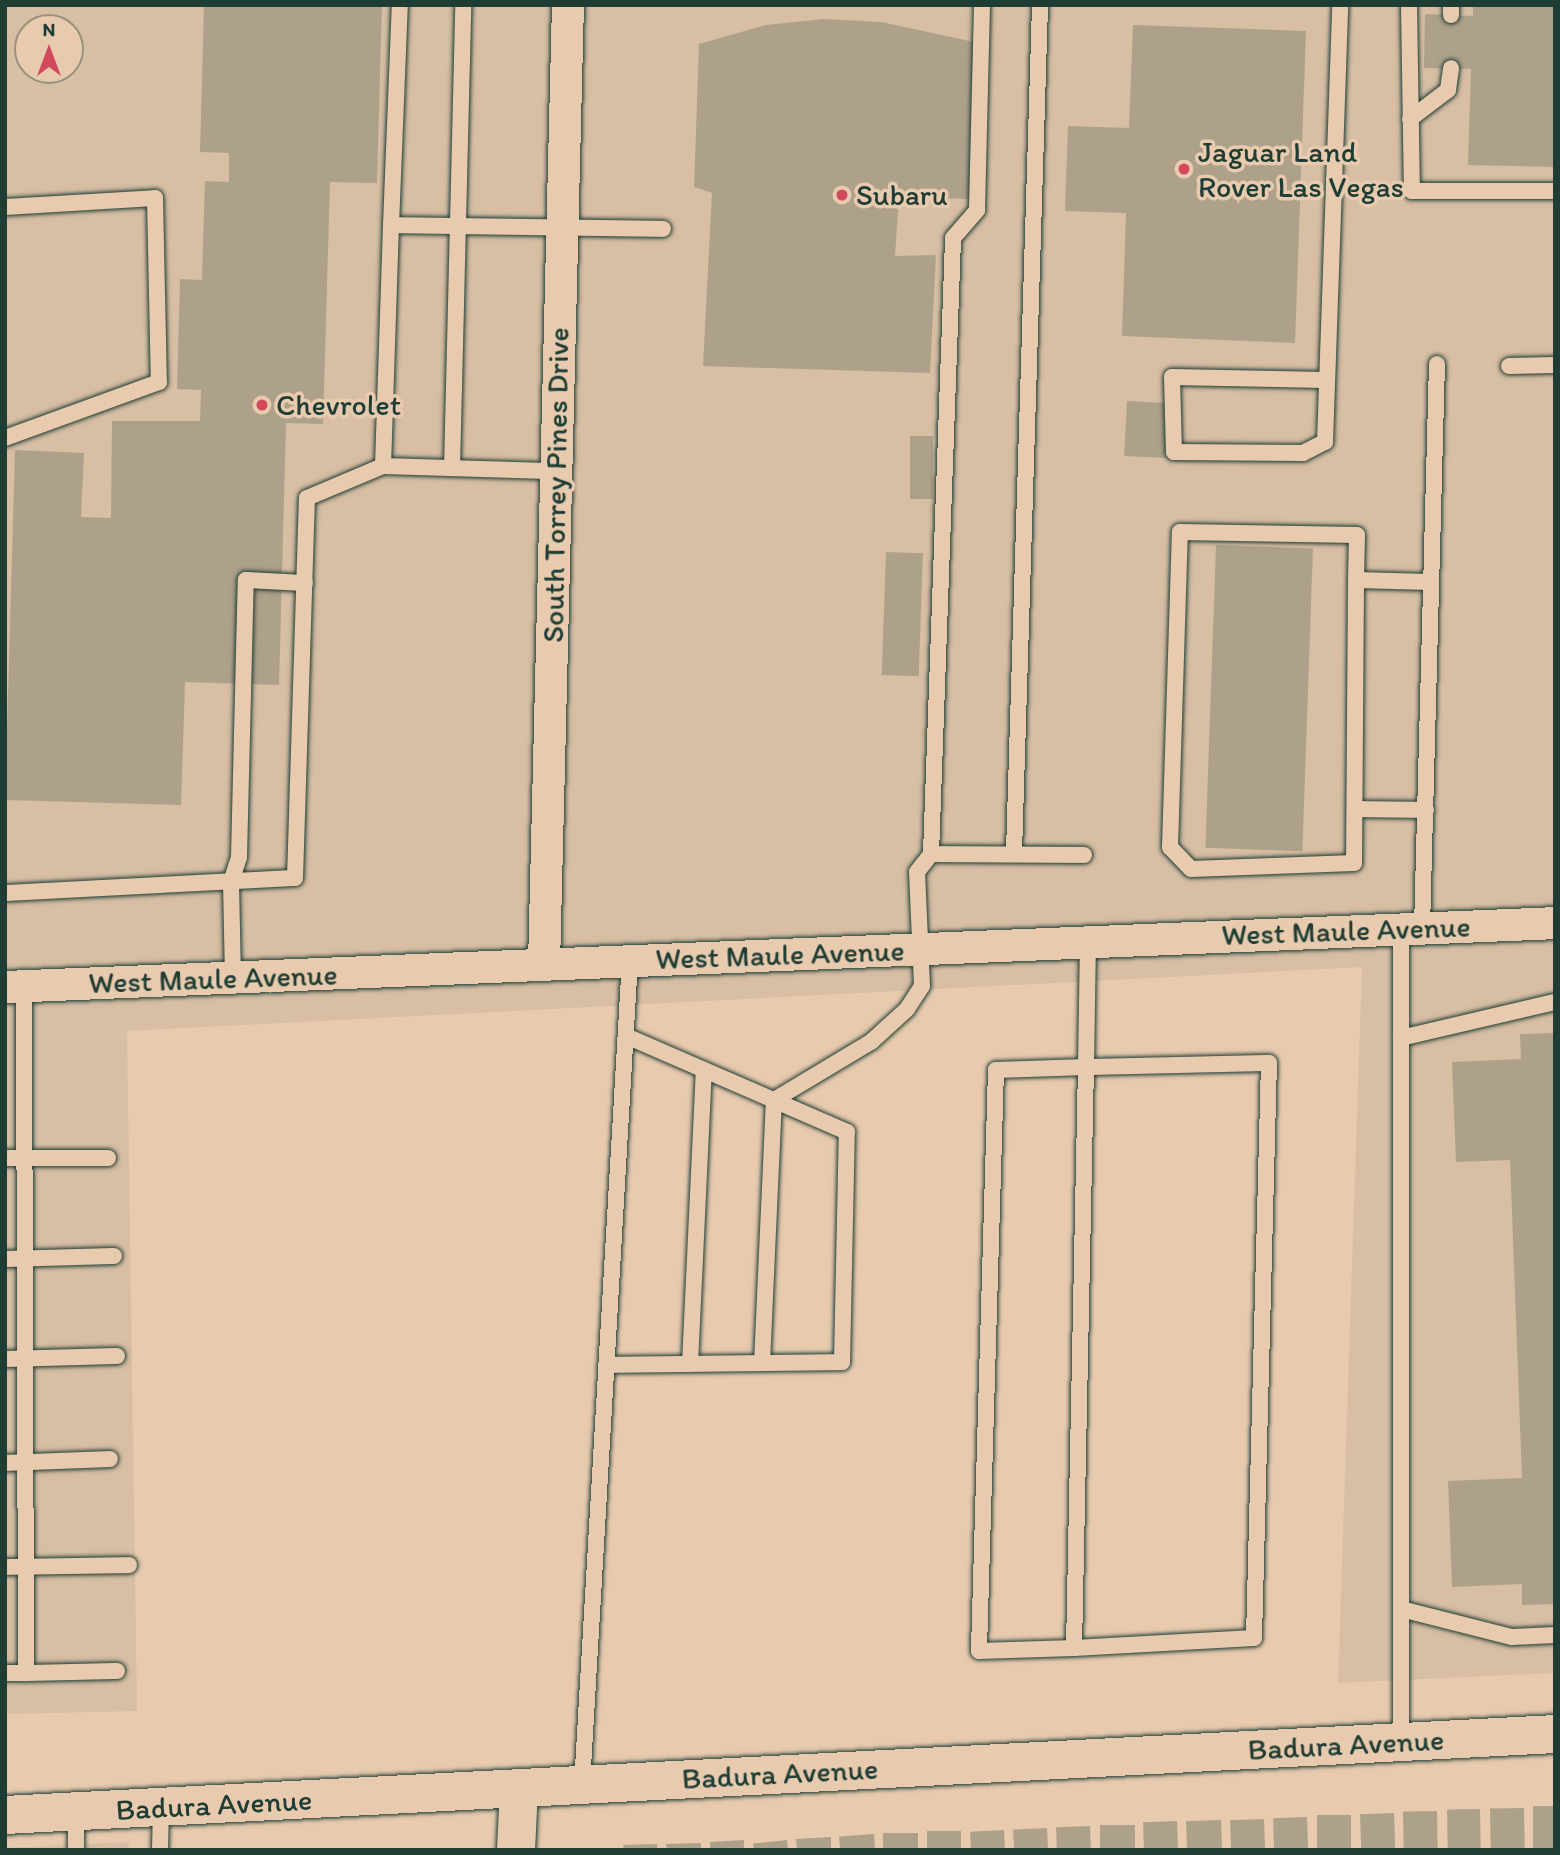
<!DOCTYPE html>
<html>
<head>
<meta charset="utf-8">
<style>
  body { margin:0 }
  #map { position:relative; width:1560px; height:1855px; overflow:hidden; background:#e8cbaf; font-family:Itim,sans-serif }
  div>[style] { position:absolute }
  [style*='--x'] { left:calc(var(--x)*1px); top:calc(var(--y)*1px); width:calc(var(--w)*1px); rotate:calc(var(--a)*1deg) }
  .built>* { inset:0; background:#d7bea4 }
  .building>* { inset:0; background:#aea18a; transform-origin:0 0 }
  .roads { filter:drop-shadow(0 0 2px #1f3d34) drop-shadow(0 0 2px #1f3d34) }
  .lane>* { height:16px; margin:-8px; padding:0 8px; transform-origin:8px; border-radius:8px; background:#e8cbaf }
  .street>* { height:32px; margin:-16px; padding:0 16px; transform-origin:16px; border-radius:16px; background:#e8cbaf }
  .secondary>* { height:38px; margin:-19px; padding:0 19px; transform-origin:19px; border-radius:19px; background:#e8cbaf }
  .dots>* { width:19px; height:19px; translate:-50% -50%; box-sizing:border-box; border:4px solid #e8cbaf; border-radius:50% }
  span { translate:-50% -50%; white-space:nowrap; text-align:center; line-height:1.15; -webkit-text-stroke:7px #e8cbaf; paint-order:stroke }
  .poi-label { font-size:30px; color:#1f3d34 }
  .left { translate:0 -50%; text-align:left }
  .street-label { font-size:30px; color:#1f3d34 }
  .frame { position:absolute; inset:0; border:7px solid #1f3d34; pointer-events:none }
  .north { position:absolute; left:14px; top:14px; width:70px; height:70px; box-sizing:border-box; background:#e8cbaf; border:2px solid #98927e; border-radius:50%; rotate:0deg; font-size:19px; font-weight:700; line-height:28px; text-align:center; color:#1f3d34 }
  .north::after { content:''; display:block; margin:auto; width:24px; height:32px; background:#d1495b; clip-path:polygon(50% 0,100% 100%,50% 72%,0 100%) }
</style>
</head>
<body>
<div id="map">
  <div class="built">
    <div style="clip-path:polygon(evenodd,5px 5px,1555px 5px,1555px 1673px,1338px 1683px,1362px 967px,127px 1031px,137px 1711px,5px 1714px,5px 5px,28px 28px,70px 28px,70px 70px,28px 70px,28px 28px)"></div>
    <div style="clip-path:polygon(129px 1842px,128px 1850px,5px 1850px,5px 1848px)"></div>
  </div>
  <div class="building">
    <div style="clip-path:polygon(204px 5px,382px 5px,377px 183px,330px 182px,323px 424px,286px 423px,279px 685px,185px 682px,181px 805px,5px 800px,15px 450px,84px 453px,81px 517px,111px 518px,112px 421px,200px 421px,201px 390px,177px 389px,180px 279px,202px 280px,205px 181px,229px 182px,229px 153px,200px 152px)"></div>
    <div style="clip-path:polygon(1473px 5px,1555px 5px,1555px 167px,1468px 165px,1471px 69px,1424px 68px,1425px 14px,1473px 16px)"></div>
    <div style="clip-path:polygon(824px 19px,881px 22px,974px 42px,971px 199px,899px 197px,895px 256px,936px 255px,930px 373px,703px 366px,712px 193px,694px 187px,699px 44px,766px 25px)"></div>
    <div style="clip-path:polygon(1133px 25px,1306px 31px,1295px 343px,1122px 336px,1126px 213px,1065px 211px,1068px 126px,1129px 128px)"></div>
    <div style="left:1127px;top:401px;width:42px;height:55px;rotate:3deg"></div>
    <div style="left:910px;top:436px;width:23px;height:63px"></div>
    <div style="left:1216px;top:545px;width:97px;height:303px;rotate:2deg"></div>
    <div style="left:886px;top:552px;width:37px;height:123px;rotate:2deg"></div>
    <div style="clip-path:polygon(1555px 1033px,1555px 1604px,1522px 1605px,1522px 1584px,1452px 1587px,1448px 1481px,1522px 1478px,1510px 1160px,1456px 1162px,1452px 1062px,1521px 1059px,1520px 1034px)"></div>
    <div style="left:1555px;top:1806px;width:44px;height:22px;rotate:90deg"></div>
    <div style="left:1524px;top:1808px;width:42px;height:34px;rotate:89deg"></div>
    <div style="left:1480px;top:1809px;width:41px;height:33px;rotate:89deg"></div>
    <div style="left:1437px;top:1811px;width:39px;height:34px;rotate:89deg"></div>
    <div style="left:1394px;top:1813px;width:37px;height:34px;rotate:88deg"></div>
    <div style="left:1317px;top:1815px;width:34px;height:35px"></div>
    <div style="left:1307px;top:1817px;width:33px;height:34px;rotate:88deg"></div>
    <div style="left:1264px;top:1819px;width:31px;height:34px;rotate:88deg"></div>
    <div style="left:1221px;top:1820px;width:30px;height:35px;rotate:88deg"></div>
    <div style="left:1177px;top:1821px;width:29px;height:34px;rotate:88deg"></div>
    <div style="left:1135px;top:1825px;width:25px;height:35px;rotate:90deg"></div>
    <div style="left:1090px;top:1826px;width:24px;height:34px;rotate:88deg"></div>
    <div style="left:1047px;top:1828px;width:22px;height:34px;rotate:87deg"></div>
    <div style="left:1004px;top:1830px;width:20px;height:34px;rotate:87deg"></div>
    <div style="left:961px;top:1831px;width:19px;height:34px;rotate:90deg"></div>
    <div style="left:918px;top:1833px;width:17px;height:35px;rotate:90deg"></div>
    <div style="left:874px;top:1834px;width:16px;height:35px;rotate:86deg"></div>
    <div style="clip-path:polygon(831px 1837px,831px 1850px,797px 1850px,796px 1839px)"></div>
    <div style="clip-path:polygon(744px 1840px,744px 1850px,710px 1850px,710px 1842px)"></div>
    <div style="left:787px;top:1840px;width:10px;height:34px;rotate:84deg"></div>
    <div style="clip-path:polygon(701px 1843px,701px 1850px,667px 1850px,666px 1844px)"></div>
    <div style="clip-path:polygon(657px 1844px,657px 1850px,624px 1850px,623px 1845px)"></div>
  </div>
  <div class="roads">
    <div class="lane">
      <div style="--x:1409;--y:5;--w:186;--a:89.1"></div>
      <div style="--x:1412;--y:191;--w:143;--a:0"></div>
      <div style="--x:1451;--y:5;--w:10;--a:90"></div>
      <div style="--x:1410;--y:119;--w:48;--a:-37.3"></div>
      <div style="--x:1448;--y:90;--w:22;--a:-82"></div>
      <div style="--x:5;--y:207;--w:150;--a:-3.4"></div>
      <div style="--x:155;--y:198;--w:184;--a:88.8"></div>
      <div style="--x:159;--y:382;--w:164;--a:160"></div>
      <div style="--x:391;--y:225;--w:220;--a:-87.7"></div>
      <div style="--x:1509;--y:366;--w:46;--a:-1.2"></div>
      <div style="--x:1326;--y:380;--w:154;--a:-178.9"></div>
      <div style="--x:1172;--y:377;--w:75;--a:88.5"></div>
      <div style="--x:1174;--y:452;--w:129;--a:0.4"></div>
      <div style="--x:1303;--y:453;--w:25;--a:-27"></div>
      <div style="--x:1325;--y:442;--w:437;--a:-88"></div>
      <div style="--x:383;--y:466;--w:241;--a:-88.1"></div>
      <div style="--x:391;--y:225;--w:272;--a:0.8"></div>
      <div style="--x:452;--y:468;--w:463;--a:-88.6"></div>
      <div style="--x:1356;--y:580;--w:283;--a:90.4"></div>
      <div style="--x:1354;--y:863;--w:163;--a:177.9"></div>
      <div style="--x:1191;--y:869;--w:30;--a:-134"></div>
      <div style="--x:1170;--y:847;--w:315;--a:-88.2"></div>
      <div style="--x:1180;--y:532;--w:177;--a:1"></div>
      <div style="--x:1357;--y:535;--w:45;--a:91.3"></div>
      <div style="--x:1356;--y:580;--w:74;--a:1.5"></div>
      <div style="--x:1356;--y:809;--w:70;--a:0.8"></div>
      <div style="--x:1014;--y:852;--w:847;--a:-88.24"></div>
      <div style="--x:931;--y:854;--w:153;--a:0.4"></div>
      <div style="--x:5;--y:893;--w:290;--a:-3"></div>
      <div style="--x:295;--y:878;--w:380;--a:-88.2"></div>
      <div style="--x:307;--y:498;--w:82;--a:-22.8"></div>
      <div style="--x:383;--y:466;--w:173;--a:1.7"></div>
      <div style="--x:1422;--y:928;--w:564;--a:-88.48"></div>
      <div style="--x:1401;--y:929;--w:813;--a:90"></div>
      <div style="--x:233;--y:978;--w:96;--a:-91.2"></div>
      <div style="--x:231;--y:882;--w:26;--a:-72"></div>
      <div style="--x:239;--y:857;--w:277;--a:-88.6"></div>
      <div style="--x:246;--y:580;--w:59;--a:2.9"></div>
      <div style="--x:1401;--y:1038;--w:158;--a:-13.2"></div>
      <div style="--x:5;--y:1158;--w:103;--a:0"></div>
      <div style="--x:5;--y:1259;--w:109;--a:-1.6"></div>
      <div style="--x:5;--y:1359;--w:112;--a:-1.5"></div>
      <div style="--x:762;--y:1363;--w:263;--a:-87.4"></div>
      <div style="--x:774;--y:1100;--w:114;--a:-31"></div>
      <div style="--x:872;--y:1041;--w:47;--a:-42.4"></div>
      <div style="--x:907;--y:1009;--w:27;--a:-57"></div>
      <div style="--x:922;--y:986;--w:114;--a:-92.5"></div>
      <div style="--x:917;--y:872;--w:23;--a:-52"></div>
      <div style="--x:931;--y:854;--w:616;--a:-87.95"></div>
      <div style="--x:953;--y:238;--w:37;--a:-49"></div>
      <div style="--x:977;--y:210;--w:205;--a:-88.6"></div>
      <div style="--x:690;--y:1364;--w:294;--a:-87.3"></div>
      <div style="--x:606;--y:1365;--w:236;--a:-0.7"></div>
      <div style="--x:842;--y:1362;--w:230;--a:-88.8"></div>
      <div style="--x:847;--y:1132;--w:241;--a:-156.5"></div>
      <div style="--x:5;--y:1463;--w:105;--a:-2.2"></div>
      <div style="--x:5;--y:1567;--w:124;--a:-0.9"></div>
      <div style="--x:1401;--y:1609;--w:114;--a:14.2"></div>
      <div style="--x:1512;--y:1637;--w:43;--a:-2.7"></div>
      <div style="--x:1074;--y:1648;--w:581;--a:-88.82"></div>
      <div style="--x:1086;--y:1067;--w:90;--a:178.1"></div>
      <div style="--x:996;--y:1070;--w:581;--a:91.68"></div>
      <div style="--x:979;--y:1651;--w:95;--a:-1.8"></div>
      <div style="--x:1074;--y:1648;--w:180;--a:-3.2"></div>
      <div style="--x:1254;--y:1638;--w:575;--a:-88.51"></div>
      <div style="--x:1269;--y:1063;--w:183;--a:178.7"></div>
      <div style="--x:1086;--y:1067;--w:126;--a:-89.1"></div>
      <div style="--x:5;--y:1673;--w:21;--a:0"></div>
      <div style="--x:26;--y:1673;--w:687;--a:-90.17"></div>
      <div style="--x:26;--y:1673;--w:91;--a:-1.3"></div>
      <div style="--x:582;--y:1785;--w:825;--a:-86.67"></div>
      <div style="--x:76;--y:1850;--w:37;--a:-90"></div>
      <div style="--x:160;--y:1850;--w:42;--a:-88.6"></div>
    </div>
    <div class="street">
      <div style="--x:544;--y:965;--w:960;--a:-88.57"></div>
      <div style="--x:5;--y:987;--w:1551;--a:-2.36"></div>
    </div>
    <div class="secondary">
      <div style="--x:5;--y:1815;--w:1552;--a:-2.99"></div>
      <div style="--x:516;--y:1850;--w:62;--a:-87.2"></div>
    </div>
  </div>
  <div class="dots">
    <div style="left:1184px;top:169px;background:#d1495b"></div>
    <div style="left:842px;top:195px;background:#d1495b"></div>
    <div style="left:262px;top:405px;background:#d1495b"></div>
  </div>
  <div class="poi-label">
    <span class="left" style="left:1198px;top:169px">Jaguar Land<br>Rover Las Vegas</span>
    <span class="left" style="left:856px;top:195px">Subaru</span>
    <span class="left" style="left:276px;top:405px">Chevrolet</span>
  </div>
  <div class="street-label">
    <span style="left:556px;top:485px;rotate:-89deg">South Torrey Pines Drive</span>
    <span style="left:1346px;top:931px;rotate:-2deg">West Maule Avenue</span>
    <span style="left:780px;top:955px;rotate:-2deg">West Maule Avenue</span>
    <span style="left:213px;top:979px;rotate:-2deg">West Maule Avenue</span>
    <span style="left:1346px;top:1745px;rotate:-3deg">Badura Avenue</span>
    <span style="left:780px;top:1774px;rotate:-3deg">Badura Avenue</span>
    <span style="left:214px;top:1805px;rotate:-3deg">Badura Avenue</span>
  </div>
  <div class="frame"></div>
  <div class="north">N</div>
</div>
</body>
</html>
